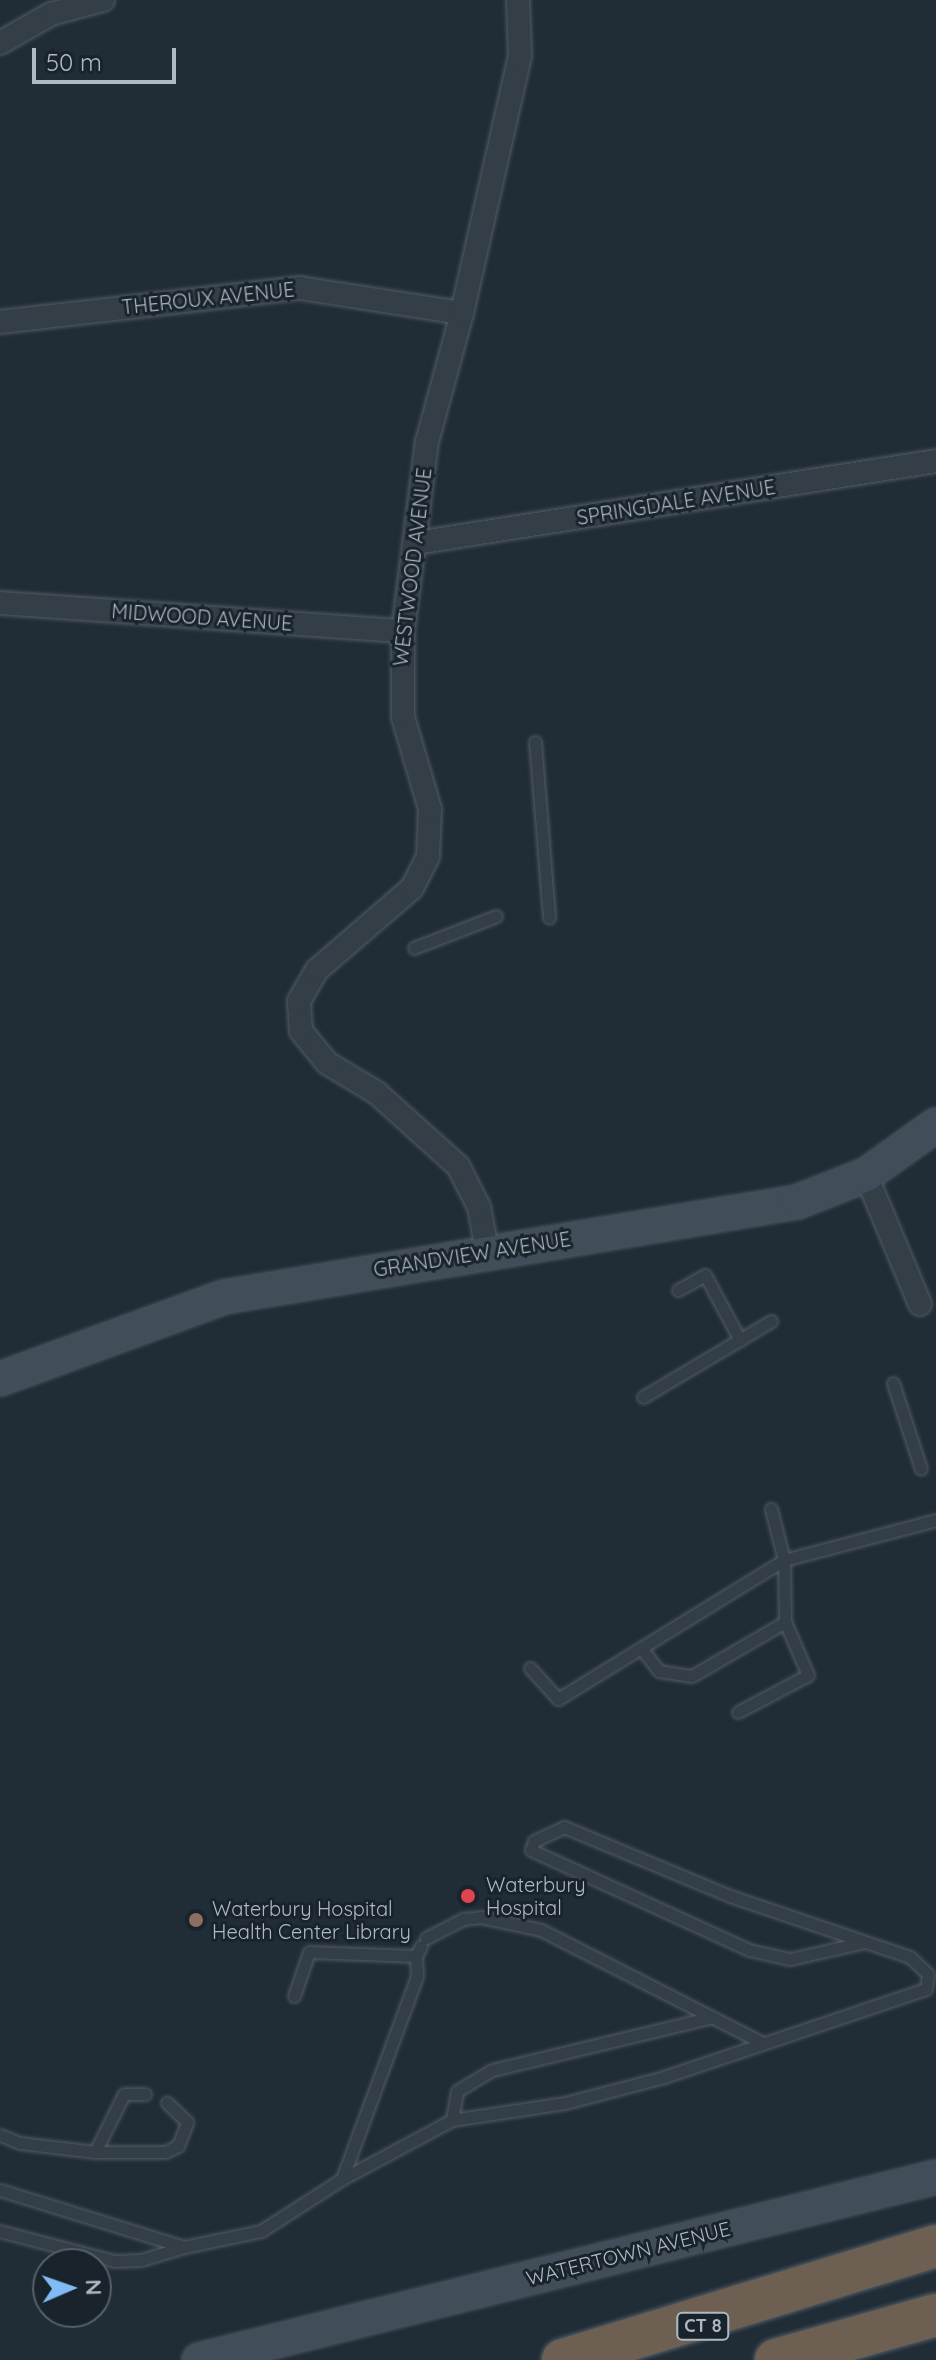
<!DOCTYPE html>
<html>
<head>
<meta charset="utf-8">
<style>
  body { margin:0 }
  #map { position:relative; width:936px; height:2360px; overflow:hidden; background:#202c36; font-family:Quicksand,sans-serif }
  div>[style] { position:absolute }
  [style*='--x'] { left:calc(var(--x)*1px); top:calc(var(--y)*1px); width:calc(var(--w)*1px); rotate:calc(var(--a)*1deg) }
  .roads { filter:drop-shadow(0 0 2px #515c65) drop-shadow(0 0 2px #515c65) }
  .service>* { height:11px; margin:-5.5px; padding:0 5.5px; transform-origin:5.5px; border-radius:5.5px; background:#333e47 }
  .minor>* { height:22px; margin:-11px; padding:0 11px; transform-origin:11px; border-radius:11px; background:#333e47 }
  .secondary>* { height:32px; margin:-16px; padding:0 16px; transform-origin:16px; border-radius:16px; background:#424d5a }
  .motorway>* { height:42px; margin:-21px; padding:0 21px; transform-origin:21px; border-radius:21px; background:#6d5f51 }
  .dots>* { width:22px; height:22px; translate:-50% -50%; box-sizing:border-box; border:4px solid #19232b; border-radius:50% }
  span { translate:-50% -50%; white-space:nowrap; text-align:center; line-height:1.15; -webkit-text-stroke:6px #19232b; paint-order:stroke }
  .shield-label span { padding:2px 6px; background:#19232b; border:2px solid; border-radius:6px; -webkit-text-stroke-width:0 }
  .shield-label { font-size:18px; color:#aeb9c4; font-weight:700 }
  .street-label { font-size:20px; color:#aeb9c4 }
  .poi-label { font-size:20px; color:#aeb9c4 }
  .left { translate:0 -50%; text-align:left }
  .north { position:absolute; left:32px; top:2248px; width:80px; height:80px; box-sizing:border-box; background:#19232b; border:2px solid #555f68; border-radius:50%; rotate:88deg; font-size:22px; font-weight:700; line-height:32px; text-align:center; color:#aeb9c4 }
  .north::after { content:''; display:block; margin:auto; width:28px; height:36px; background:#81bbf6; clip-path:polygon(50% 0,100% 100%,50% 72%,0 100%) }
  .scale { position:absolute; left:32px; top:48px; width:144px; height:36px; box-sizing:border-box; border:4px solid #aeb9c4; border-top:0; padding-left:10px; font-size:24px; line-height:28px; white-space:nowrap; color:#aeb9c4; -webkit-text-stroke:6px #19232b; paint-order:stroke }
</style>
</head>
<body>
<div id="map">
  <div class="roads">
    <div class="service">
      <div style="--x:535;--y:742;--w:176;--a:85.4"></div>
      <div style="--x:414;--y:948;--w:88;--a:-21.3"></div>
      <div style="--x:678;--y:1290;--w:31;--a:-29"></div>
      <div style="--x:705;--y:1275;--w:74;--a:61.7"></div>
      <div style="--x:893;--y:1383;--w:90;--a:72"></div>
      <div style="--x:643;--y:1397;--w:149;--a:-30.7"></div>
      <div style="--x:641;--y:1648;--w:29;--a:52"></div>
      <div style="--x:659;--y:1671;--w:33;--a:9"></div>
      <div style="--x:692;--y:1676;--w:108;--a:-30.1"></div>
      <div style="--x:530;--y:1668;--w:42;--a:47.9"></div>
      <div style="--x:558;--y:1699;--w:265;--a:-31.6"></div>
      <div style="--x:784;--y:1560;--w:157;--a:-14.7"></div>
      <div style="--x:738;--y:1712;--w:79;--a:-27.9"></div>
      <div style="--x:808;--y:1675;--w:58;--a:-113.5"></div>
      <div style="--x:785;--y:1622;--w:62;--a:-90.9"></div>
      <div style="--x:784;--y:1560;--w:53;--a:-104.3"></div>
      <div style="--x:426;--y:1938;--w:42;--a:-27.2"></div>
      <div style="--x:463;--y:1919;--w:18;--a:-6"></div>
      <div style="--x:481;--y:1917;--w:61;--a:12.2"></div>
      <div style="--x:541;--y:1930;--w:247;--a:27"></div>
      <div style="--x:294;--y:1996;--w:46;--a:-71.2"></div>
      <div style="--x:309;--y:1952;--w:107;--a:2.1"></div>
      <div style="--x:416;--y:1956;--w:11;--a:-63"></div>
      <div style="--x:145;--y:2094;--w:21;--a:180"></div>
      <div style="--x:124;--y:2094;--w:65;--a:116.6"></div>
      <div style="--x:95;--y:2152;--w:70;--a:0"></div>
      <div style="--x:165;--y:2152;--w:14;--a:-25"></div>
      <div style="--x:178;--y:2146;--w:26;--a:-69"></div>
      <div style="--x:187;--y:2122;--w:28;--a:-136"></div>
      <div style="--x:452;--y:2120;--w:29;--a:-80"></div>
      <div style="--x:457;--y:2091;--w:41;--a:-31"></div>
      <div style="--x:492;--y:2070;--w:222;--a:-13.5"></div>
      <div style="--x:0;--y:2135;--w:22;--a:22"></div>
      <div style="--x:20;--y:2143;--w:76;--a:6.8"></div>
      <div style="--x:342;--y:2179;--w:216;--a:-69.7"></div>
      <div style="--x:417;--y:1976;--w:20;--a:-93"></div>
      <div style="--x:0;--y:2190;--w:193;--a:17.2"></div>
      <div style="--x:184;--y:2247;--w:45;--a:163.2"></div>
      <div style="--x:141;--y:2260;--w:27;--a:178"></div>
      <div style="--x:114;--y:2261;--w:118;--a:-165.3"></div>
      <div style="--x:184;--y:2247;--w:79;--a:-11.7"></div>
      <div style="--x:261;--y:2231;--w:96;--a:-32.7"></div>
      <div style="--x:342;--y:2179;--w:125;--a:-28.2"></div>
      <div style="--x:452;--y:2120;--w:114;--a:-8.6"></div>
      <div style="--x:565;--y:2103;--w:102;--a:-14.7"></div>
      <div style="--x:664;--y:2077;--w:276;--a:-18.6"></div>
      <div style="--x:926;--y:1989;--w:15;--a:-82"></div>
      <div style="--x:928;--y:1974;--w:25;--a:-137"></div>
      <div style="--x:910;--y:1957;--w:190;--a:-161.3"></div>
      <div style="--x:730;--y:1896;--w:180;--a:-157.4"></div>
      <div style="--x:564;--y:1827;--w:33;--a:155"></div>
      <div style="--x:534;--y:1841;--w:9;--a:108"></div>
      <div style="--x:531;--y:1850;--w:240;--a:24.6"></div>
      <div style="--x:749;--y:1950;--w:42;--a:12.4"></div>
      <div style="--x:790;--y:1959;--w:73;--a:-12.7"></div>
    </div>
    <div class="minor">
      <div style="--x:0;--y:43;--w:59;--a:-29.6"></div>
      <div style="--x:51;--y:14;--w:54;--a:-15.1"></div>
      <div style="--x:0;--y:322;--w:302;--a:-6.5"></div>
      <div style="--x:300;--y:288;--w:164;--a:8.8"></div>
      <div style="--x:416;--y:543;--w:526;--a:-8.96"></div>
      <div style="--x:0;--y:603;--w:404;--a:4"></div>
      <div style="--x:866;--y:1175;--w:140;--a:67.3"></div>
      <div style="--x:487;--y:1250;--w:44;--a:-100.5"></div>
      <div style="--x:479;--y:1207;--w:46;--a:-117.1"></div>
      <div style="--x:458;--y:1166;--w:109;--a:-138"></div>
      <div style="--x:377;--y:1093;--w:58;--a:-149"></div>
      <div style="--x:327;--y:1063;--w:41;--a:-129.1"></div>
      <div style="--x:301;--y:1031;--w:30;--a:-94"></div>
      <div style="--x:299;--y:1001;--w:36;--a:-60"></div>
      <div style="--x:317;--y:970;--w:125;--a:-40.8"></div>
      <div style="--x:412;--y:888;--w:36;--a:-63"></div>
      <div style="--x:428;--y:856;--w:47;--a:-87.6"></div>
      <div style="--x:430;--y:809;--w:96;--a:-106.4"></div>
      <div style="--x:403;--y:717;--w:86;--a:-90"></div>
      <div style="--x:403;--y:631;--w:191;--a:-82.8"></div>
      <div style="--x:427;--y:442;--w:134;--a:-74.8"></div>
      <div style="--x:462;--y:313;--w:264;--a:-77.3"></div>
      <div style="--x:520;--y:55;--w:55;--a:-92.1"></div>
    </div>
    <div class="secondary">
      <div style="--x:0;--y:1379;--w:239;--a:-20.1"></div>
      <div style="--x:224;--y:1297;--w:581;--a:-9.41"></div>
      <div style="--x:797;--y:1202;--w:74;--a:-21.4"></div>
      <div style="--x:866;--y:1175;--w:86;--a:-35.5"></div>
      <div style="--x:199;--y:2360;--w:759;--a:-13.94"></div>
    </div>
    <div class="motorway">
      <div style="--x:563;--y:2360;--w:390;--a:-17"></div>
      <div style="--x:776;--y:2360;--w:166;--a:-15.7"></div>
    </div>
  </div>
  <div class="dots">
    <div style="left:468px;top:1896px;background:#e0444e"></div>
    <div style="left:196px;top:1920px;background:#8d6e63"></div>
  </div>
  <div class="shield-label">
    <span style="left:703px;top:2326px">CT 8</span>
  </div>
  <div class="street-label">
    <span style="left:208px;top:298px;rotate:-6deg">THEROUX AVENUE</span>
    <span style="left:676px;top:502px;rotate:-9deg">SPRINGDALE AVENUE</span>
    <span style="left:412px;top:567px;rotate:-83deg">WESTWOOD AVENUE</span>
    <span style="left:202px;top:617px;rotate:4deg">MIDWOOD AVENUE</span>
    <span style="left:472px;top:1254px;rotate:-9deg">GRANDVIEW AVENUE</span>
    <span style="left:628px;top:2253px;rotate:-14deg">WATERTOWN AVENUE</span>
  </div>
  <div class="poi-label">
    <span class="left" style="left:486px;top:1896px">Waterbury<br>Hospital</span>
    <span class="left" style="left:212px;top:1920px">Waterbury Hospital<br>Health Center Library</span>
  </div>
  <div class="north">N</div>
  <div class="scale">50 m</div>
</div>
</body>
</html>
